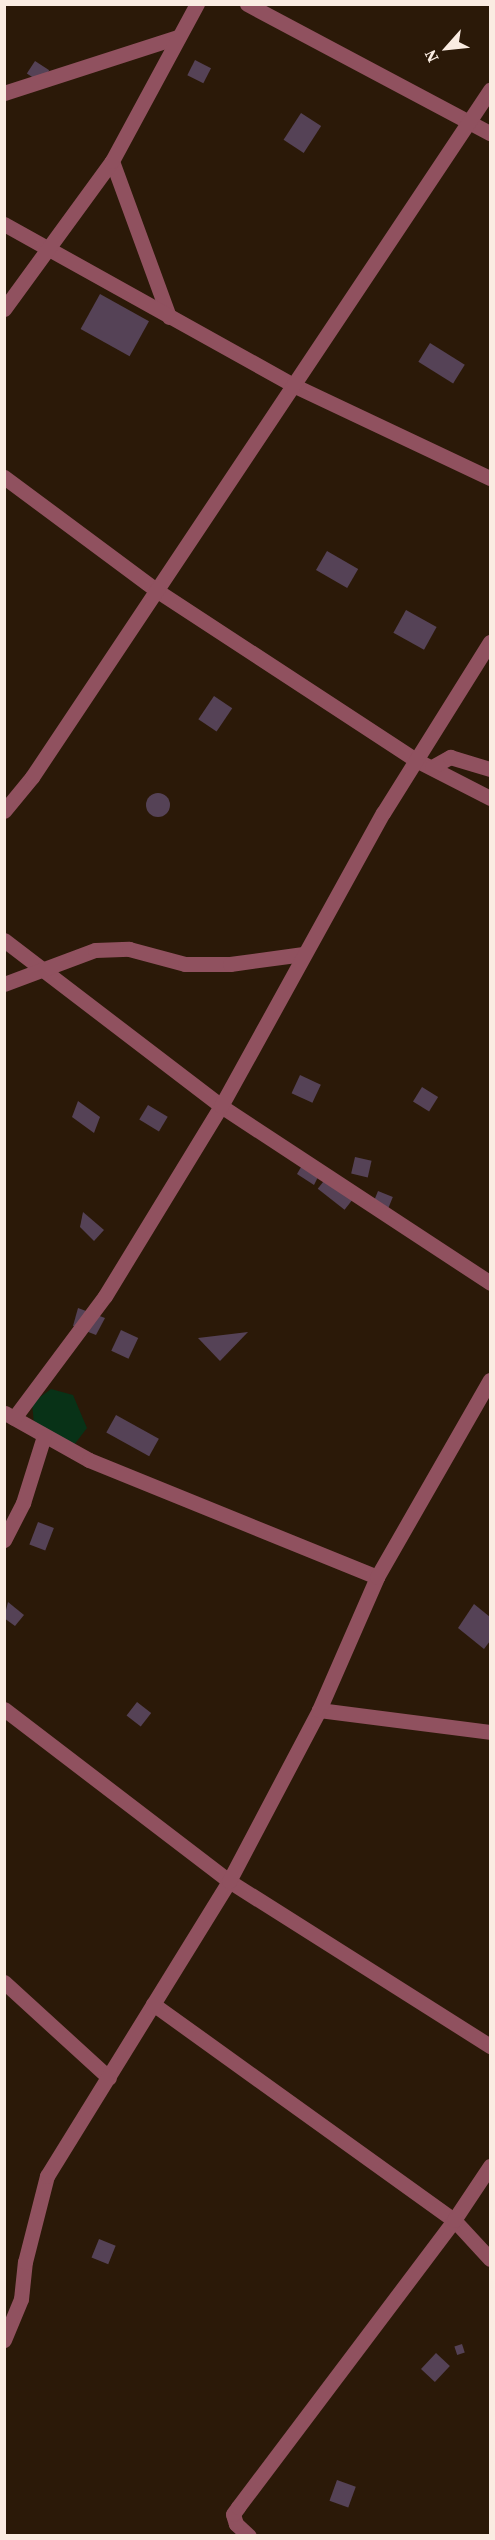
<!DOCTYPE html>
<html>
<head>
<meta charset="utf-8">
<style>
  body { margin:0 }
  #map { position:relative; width:495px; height:2540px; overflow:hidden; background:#2b1908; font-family:"Source Serif 4",serif }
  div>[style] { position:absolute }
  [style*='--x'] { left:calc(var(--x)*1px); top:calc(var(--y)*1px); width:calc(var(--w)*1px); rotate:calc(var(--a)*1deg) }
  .green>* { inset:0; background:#083217 }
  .building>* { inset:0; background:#554256; transform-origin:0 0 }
  .round { border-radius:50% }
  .minor>* { height:15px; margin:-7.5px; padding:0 7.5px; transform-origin:7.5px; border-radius:7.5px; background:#90515f }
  span { translate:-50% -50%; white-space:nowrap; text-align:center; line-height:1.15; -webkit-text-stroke:4.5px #2b1908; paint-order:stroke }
  .frame { position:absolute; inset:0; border:6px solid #faece2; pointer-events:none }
  .north { position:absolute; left:417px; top:18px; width:60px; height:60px; -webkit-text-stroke:4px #2b1908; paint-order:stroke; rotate:243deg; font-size:16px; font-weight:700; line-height:24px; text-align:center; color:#faece2 }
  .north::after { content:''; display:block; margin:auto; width:21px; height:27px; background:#faece2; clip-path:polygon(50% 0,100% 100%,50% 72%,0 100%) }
</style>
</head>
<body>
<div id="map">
  <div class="green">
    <div style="clip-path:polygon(51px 1389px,73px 1395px,87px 1428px,74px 1445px,34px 1424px,32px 1403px)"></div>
  </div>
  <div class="building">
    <div style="left:195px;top:60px;width:18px;height:17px;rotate:27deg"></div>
    <div style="left:35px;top:61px;width:17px;height:15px;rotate:33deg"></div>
    <div style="left:301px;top:113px;width:24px;height:32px;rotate:33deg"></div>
    <div style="left:100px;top:294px;width:56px;height:40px;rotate:29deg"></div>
    <div style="left:430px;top:343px;width:41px;height:22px;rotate:32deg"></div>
    <div style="left:327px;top:551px;width:36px;height:22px;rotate:30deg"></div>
    <div style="left:406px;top:610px;width:35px;height:26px;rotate:29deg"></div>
    <div style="left:214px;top:696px;width:22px;height:28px;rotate:34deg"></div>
    <div class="round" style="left:146px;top:793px;width:24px;height:24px"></div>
    <div style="left:300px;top:1075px;width:23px;height:20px;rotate:25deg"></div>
    <div style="left:422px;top:1087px;width:19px;height:17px;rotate:32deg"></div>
    <div style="clip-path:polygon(78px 1101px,100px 1117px,94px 1133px,72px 1117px)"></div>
    <div style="left:148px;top:1105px;width:23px;height:17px;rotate:31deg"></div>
    <div style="left:355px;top:1157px;width:17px;height:17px;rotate:13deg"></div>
    <div style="clip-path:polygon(304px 1162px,320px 1173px,314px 1185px,297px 1174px)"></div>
    <div style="left:327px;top:1177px;width:34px;height:15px;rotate:38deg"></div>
    <div style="left:378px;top:1191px;width:16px;height:13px;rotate:22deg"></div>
    <div style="clip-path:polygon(83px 1212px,104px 1230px,94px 1241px,80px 1227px)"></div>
    <div style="clip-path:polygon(78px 1308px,105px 1318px,96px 1335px,73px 1326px)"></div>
    <div style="left:121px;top:1330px;width:19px;height:23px;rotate:25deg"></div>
    <div style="clip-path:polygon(248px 1332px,220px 1361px,198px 1338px)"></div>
    <div style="left:116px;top:1415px;width:49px;height:20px;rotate:29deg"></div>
    <div style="left:38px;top:1522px;width:17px;height:24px;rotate:21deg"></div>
    <div style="clip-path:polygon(8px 1602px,24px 1615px,15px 1626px,4px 1618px)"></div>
    <div style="clip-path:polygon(474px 1604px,490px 1617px,490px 1641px,484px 1649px,458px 1628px)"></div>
    <div style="left:137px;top:1702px;width:18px;height:17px;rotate:38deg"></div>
    <div style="left:99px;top:2239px;width:18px;height:20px;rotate:22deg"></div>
    <div style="left:462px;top:2344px;width:9px;height:8px;rotate:72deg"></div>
    <div style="left:436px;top:2353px;width:19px;height:22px;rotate:43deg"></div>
    <div style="left:337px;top:2480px;width:20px;height:22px;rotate:20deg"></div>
  </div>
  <div class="minor">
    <div style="--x:247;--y:4;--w:275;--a:28"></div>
    <div style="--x:4;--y:93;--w:182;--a:-17.9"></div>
    <div style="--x:112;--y:161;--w:166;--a:69.9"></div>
    <div style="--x:4;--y:224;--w:333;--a:29.1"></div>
    <div style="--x:295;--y:386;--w:216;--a:25.3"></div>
    <div style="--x:4;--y:309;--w:183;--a:-53.9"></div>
    <div style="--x:112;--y:161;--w:179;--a:-61.6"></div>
    <div style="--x:4;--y:477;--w:189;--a:36.6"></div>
    <div style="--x:156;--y:590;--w:311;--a:33.2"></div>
    <div style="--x:416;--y:760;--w:83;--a:27.2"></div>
    <div style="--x:432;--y:767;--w:21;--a:-29"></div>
    <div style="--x:450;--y:757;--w:42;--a:16.7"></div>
    <div style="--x:4;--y:811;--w:44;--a:-50.5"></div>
    <div style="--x:32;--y:777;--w:826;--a:-56.31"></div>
    <div style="--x:4;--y:940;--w:273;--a:37.4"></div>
    <div style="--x:221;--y:1106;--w:322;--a:33.3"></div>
    <div style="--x:4;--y:984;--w:97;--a:-20.5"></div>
    <div style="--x:95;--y:950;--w:34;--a:-2"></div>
    <div style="--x:129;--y:949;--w:58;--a:15"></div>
    <div style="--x:185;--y:964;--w:45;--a:0"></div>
    <div style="--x:230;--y:964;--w:74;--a:-7.8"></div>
    <div style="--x:5;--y:1413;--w:96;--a:29.2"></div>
    <div style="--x:89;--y:1460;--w:311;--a:22.1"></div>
    <div style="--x:14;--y:1418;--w:152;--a:-53.3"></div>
    <div style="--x:105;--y:1296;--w:223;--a:-58.6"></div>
    <div style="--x:221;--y:1106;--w:335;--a:-61.1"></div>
    <div style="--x:383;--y:813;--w:202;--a:-58"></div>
    <div style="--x:4;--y:1540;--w:42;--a:-62.8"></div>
    <div style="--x:23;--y:1503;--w:70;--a:-72.6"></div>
    <div style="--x:4;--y:1709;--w:283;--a:37.4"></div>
    <div style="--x:229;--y:1881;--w:309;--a:32.3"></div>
    <div style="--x:319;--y:1710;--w:172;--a:7.3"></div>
    <div style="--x:4;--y:1982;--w:142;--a:42.4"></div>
    <div style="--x:153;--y:2004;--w:370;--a:35.7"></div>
    <div style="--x:454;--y:2220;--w:53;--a:47.3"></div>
    <div style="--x:4;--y:2340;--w:44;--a:-67.5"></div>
    <div style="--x:21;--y:2299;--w:37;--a:-84"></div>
    <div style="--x:25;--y:2262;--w:89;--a:-75.7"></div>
    <div style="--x:47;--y:2176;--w:347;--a:-58.3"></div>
    <div style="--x:229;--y:1881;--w:193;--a:-62.2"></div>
    <div style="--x:319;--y:1710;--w:145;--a:-66.4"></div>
    <div style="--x:377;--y:1577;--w:227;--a:-60.2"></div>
    <div style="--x:249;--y:2536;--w:18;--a:-137"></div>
    <div style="--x:236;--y:2524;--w:10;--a:-107"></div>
    <div style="--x:233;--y:2514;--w:9;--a:-54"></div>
    <div style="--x:238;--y:2507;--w:359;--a:-53"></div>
    <div style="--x:454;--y:2220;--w:65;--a:-56.3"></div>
  </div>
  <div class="frame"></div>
  <div class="north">N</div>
</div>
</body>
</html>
